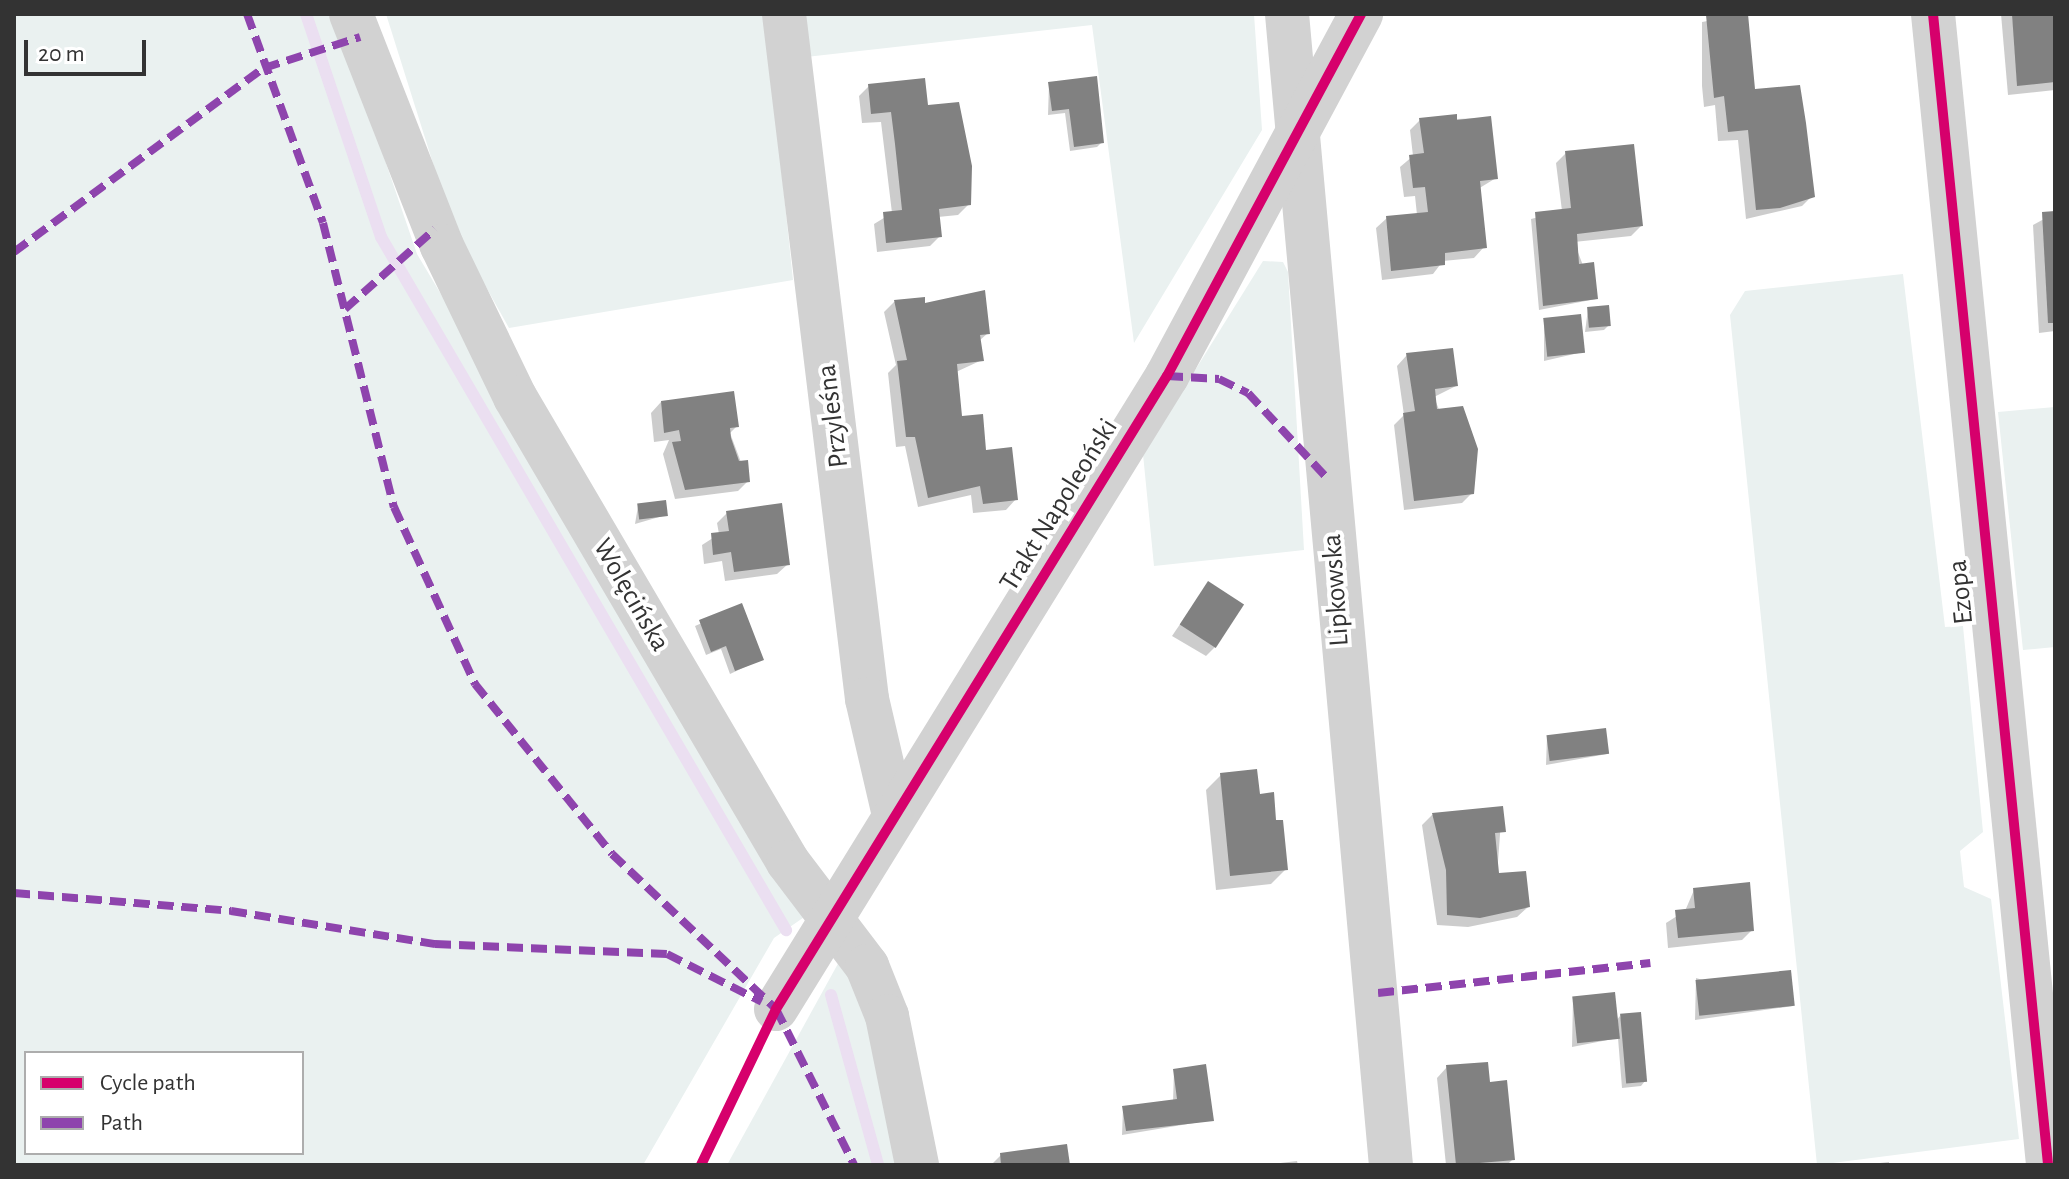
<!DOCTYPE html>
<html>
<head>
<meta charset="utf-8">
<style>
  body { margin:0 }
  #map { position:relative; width:2069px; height:1179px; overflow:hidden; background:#fff; font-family:"Alegreya Sans",sans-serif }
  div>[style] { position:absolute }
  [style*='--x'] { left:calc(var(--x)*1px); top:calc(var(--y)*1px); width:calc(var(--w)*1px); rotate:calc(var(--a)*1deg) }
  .green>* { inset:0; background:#eaf1f0 }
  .shadow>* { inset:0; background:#0003 }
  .stream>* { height:12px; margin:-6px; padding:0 6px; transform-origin:6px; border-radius:6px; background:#ebdff1 }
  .building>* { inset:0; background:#818181; transform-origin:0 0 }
  .minor>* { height:44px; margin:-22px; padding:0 22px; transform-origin:22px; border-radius:22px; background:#d2d2d2 }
  .quiet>* { height:8px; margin-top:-4px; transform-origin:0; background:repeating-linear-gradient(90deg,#8e44ad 0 16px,transparent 0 24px) }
  .cycleway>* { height:10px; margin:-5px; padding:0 5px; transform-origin:5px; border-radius:5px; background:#d6006c }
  span { translate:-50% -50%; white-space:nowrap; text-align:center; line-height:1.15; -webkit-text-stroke:8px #fff; paint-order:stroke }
  .street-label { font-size:28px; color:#333 }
  .frame { position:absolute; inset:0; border:16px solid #333; pointer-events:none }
  .legend { position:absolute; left:24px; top:1051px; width:280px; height:104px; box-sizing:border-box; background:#fff; border:2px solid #adadad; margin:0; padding:10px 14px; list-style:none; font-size:24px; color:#333 }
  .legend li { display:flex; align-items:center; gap:16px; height:40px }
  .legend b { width:40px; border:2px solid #adadad }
  .scale { position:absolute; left:24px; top:40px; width:122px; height:36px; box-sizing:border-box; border:4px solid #333; border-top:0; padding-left:10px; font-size:24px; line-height:28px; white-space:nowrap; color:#333; -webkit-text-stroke:6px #fff; paint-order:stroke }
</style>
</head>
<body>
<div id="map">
  <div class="green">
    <div style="clip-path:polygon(evenodd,14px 14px,335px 14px,417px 254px,810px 913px,774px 938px,643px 1165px,14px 1165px,14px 14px,26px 1053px,302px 1053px,302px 1153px,26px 1153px,26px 1053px)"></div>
    <div style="clip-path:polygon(386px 14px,765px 14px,793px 280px,509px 328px,454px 230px)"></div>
    <div style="clip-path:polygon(802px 14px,1254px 14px,1262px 130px,1134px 343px,1092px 25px,806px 57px)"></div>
    <div style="clip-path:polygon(1263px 261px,1283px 262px,1288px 272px,1304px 550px,1154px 566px,1143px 454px)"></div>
    <div style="clip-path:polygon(1903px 274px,1945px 627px,1963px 626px,1983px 832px,1960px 851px,1964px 887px,1991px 899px,2019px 1139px,1817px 1165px,1730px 315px,1745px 291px)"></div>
    <div style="clip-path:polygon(2055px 407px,2055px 647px,2023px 650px,1998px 412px)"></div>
    <div style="clip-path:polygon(840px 960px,874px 1014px,901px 1165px,727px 1165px)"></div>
  </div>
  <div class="shadow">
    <div style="clip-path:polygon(1746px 14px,1753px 91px,1812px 196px,1802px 206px,1746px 219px,1738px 140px,1718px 141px,1715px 105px,1704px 107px,1702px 86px,1702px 22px)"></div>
    <div style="clip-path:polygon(2001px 14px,2055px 14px,2055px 90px,2008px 95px)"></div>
    <div style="clip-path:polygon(1049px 84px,1102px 142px,1097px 147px,1070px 151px,1065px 113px,1048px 115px)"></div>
    <div style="clip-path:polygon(869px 86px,926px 107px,969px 204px,958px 215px,938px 217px,940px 236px,930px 246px,877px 252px,874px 224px,892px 213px,881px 122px,862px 123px,859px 96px)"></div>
    <div style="clip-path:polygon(1489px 118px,1496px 178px,1478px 189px,1484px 247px,1474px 258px,1443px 261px,1433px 274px,1382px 280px,1376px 228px,1387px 218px,1417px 215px,1415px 196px,1404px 197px,1400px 167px,1413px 156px,1410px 130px,1420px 120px)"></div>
    <div style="clip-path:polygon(1566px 153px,1641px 226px,1631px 236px,1574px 242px,1596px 299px,1539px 310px,1531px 219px,1562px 211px,1556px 163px)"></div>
    <div style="clip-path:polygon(2055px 213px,2055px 331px,2039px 333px,2033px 225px)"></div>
    <div style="clip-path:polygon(923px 299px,923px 306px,988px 333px,979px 341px,982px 360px,956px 372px,961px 418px,1016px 499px,1006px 510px,973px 513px,971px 495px,918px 507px,905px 446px,896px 447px,888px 373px,896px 365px,884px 312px,894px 302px)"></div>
    <div style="clip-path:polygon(1588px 309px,1609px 325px,1604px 330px,1585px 332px)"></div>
    <div style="clip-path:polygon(1544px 320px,1583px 352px,1544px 361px)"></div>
    <div style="clip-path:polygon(1407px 355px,1456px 386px,1434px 397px,1472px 493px,1462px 503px,1404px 510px,1394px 425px,1404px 415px,1397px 366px)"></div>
    <div style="clip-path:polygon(661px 402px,737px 426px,730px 433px,748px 481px,738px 491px,675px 499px,663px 454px,669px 440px,654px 442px,651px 413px)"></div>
    <div style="clip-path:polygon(638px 506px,666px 515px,635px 524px)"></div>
    <div style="clip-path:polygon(727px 513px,788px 564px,777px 574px,725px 581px,722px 561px,704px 564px,702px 545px,719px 534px,717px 523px)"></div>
    <div style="clip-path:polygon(1208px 583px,1216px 646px,1206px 656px,1172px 636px)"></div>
    <div style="clip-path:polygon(741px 606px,762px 659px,730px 674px,721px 649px,706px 655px,695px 626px)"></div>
    <div style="clip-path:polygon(1547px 737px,1607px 754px,1546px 765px)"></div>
    <div style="clip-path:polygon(1221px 775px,1258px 796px,1274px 823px,1286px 869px,1271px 884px,1216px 890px,1206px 790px)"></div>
    <div style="clip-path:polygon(1502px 808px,1497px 875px,1528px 907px,1517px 917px,1468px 927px,1437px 925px,1422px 825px,1432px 815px)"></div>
    <div style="clip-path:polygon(1694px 890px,1752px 930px,1742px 940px,1668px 948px,1666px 923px,1685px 911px)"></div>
    <div style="clip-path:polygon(1696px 978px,1793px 1006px,1695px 1020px)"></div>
    <div style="clip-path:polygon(1573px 999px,1616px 1021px,1620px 1016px,1645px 1081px,1641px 1086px,1622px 1088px,1618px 1038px,1572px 1047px)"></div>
    <div style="clip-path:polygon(1447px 1067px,1488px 1084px,1513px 1159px,1507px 1165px,1446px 1165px,1437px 1078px)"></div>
    <div style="clip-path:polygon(1174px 1070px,1212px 1120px,1122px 1135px,1123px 1108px,1173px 1102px)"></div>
    <div style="clip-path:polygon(1001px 1155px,1067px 1165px,991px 1165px)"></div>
    <div style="clip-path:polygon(1297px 1161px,1298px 1165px,1263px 1165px)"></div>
    <div style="clip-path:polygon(1889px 1162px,1889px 1165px,1861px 1165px)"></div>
  </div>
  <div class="stream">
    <div style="--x:306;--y:14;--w:235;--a:71.4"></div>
    <div style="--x:381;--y:237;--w:803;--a:59.7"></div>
    <div style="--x:831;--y:995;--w:176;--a:74.5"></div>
  </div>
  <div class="building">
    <div style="clip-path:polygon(1748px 14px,1755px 89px,1800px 85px,1806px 123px,1815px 197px,1780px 208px,1756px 210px,1748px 130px,1728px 132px,1724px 96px,1714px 98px,1706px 15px)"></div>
    <div style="clip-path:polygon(2012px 14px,2055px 14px,2055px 82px,2017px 86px)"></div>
    <div style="clip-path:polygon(1097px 76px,1104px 143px,1074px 147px,1069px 109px,1052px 111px,1048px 82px)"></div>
    <div style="clip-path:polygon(925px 78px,928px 105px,959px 102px,972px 166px,971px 205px,939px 209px,942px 237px,886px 243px,883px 212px,902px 210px,895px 144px,891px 112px,871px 114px,868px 84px)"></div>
    <div style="clip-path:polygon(1457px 114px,1457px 120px,1491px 116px,1498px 179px,1480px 181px,1487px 248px,1445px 253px,1445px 265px,1391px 271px,1386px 216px,1428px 212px,1425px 187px,1413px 188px,1409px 155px,1424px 153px,1419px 118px)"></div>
    <div style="clip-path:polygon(1634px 144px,1643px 226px,1577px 234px,1579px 264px,1594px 262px,1598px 299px,1543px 306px,1535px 212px,1571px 208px,1565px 151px)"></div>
    <div style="clip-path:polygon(2055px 211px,2055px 323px,2048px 323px,2042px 212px)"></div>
    <div style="clip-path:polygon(985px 290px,990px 334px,980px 335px,984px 361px,957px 364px,962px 416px,983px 414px,986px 450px,1012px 447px,1018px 500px,983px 504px,980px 486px,928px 498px,915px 437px,906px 437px,897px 361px,907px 360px,894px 300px,925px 297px,925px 303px)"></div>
    <div style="left:1609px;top:305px;width:21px;height:22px;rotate:85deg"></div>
    <div style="left:1581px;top:314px;width:39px;height:38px;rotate:84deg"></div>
    <div style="clip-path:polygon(1453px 348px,1458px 386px,1435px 389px,1437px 409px,1463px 406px,1478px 449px,1474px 494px,1414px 501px,1403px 413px,1415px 411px,1406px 353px)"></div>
    <div style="clip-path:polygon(734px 391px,739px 427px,730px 428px,731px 438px,739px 461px,748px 460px,750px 482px,685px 490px,672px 442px,681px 441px,679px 430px,664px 433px,661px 401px)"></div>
    <div style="left:666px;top:500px;width:16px;height:29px;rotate:83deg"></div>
    <div style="clip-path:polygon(782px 503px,790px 565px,734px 572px,731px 552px,713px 555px,711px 533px,729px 531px,726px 511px)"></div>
    <div style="left:1208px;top:581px;width:43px;height:52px;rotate:33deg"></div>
    <div style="clip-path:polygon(742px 603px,764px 660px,735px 671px,726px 646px,711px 652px,699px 620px)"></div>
    <div style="left:1606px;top:728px;width:26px;height:60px;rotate:83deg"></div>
    <div style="clip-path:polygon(1257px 769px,1260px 794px,1274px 792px,1276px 820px,1283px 820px,1288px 870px,1230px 876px,1220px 773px)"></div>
    <div style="clip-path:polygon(1503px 806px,1506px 832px,1495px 833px,1499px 873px,1526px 871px,1530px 907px,1480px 918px,1447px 915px,1446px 870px,1432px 813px)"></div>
    <div style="clip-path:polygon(1750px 882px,1754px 931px,1678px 938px,1675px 910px,1695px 908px,1693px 888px)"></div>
    <div style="left:1791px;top:970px;width:36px;height:96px;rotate:84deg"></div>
    <div style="left:1615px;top:992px;width:47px;height:43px;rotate:84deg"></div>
    <div style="left:1641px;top:1012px;width:70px;height:21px;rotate:85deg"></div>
    <div style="clip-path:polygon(1488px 1062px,1490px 1082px,1507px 1080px,1515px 1160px,1456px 1165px,1446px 1065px)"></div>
    <div style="clip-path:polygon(1206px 1064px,1214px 1121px,1126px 1131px,1122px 1106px,1177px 1099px,1173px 1069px)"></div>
    <div style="clip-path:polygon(1067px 1144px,1070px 1165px,1001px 1165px,1000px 1153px)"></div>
  </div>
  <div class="minor">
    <div style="--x:351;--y:14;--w:249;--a:68.6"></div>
    <div style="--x:442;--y:246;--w:168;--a:64.2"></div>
    <div style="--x:515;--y:397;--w:539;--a:59.58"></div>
    <div style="--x:788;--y:862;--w:131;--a:52.8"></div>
    <div style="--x:867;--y:966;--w:54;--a:68.2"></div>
    <div style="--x:887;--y:1016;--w:152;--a:78.6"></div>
    <div style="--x:784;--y:14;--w:690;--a:83.09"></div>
    <div style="--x:867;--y:699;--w:119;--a:76.9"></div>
    <div style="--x:1287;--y:14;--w:1156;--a:84.84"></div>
    <div style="--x:1933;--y:14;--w:1157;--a:84.29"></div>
    <div style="--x:776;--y:1009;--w:744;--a:-58.3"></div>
    <div style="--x:1167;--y:376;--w:411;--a:-61.8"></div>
  </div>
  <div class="quiet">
    <div style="--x:247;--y:14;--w:222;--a:70"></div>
    <div style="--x:323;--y:223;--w:293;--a:76"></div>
    <div style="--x:394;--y:507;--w:195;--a:65.4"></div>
    <div style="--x:475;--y:684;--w:218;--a:51.1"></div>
    <div style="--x:612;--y:854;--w:226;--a:43.4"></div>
    <div style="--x:776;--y:1009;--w:174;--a:63.4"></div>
    <div style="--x:14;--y:252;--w:310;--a:-36.4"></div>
    <div style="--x:264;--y:68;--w:101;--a:-17.9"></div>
    <div style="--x:345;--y:309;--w:120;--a:-41.6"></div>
    <div style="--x:1167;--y:376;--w:52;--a:3.3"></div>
    <div style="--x:1219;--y:379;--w:32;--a:26"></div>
    <div style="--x:1248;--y:393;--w:117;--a:47.1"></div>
    <div style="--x:14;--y:893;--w:218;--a:4.7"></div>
    <div style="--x:231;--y:911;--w:207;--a:9.2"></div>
    <div style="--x:435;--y:944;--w:232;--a:2.5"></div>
    <div style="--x:667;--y:954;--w:106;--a:26.8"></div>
    <div style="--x:1378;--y:993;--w:274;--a:-6.3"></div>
  </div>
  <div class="cycleway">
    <div style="--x:1933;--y:14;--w:1157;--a:84.29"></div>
    <div style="--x:701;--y:1165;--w:173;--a:-64.3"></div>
    <div style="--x:776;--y:1009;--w:744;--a:-58.3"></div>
    <div style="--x:1167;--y:376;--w:411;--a:-61.8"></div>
  </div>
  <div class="street-label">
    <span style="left:833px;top:416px;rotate:-97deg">Przyleśna</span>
    <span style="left:1059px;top:505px;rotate:-58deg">Trakt Napoleoński</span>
    <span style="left:1336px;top:590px;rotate:-94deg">Lipkowska</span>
    <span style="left:1961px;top:592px;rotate:-96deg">Ezopa</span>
    <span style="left:631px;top:595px;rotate:60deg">Wolęcińska</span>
  </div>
  <div class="frame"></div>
  <ul class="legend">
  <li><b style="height:10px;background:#d6006c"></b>Cycle path</li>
  <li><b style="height:10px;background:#8e44ad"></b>Path</li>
  </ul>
  <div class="scale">20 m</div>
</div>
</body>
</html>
